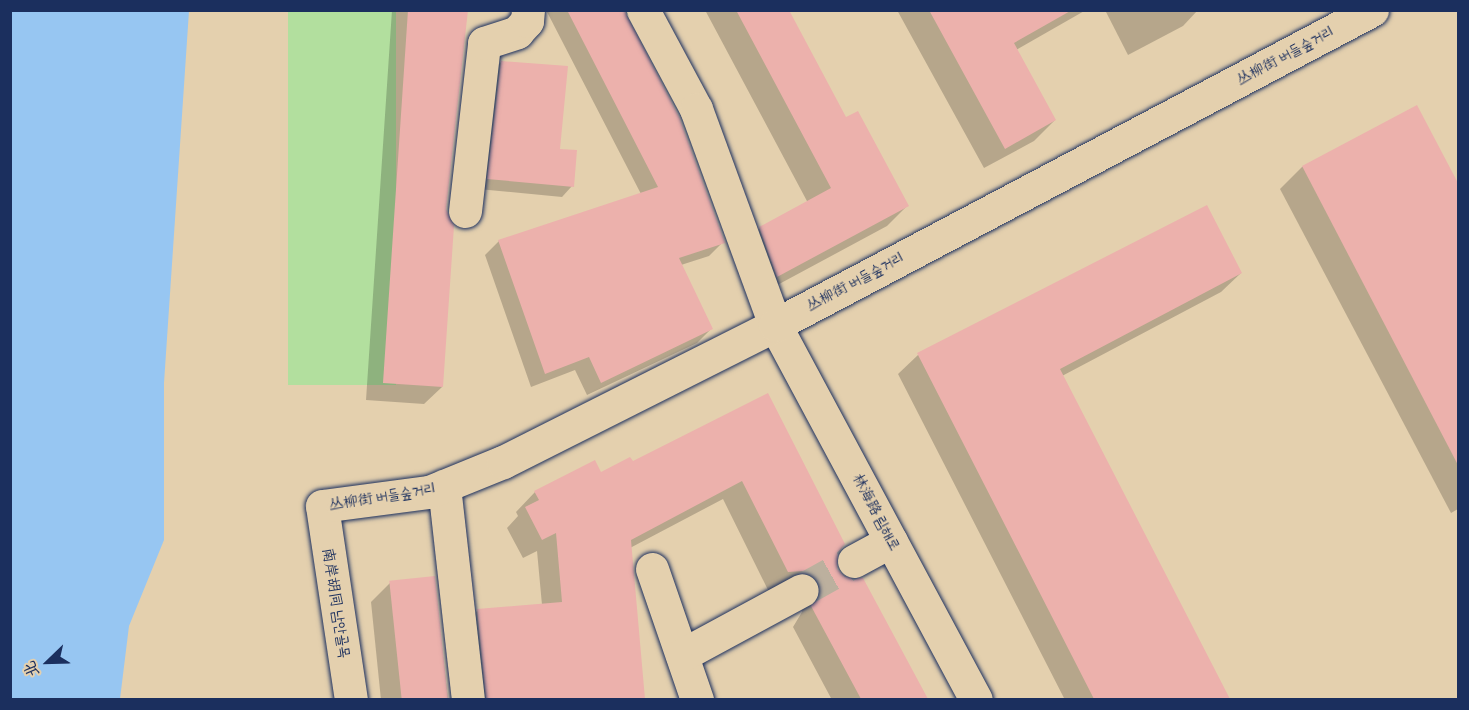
<!DOCTYPE html>
<html>
<head>
<meta charset="utf-8">
<style>
  body { margin:0 }
  #map { position:relative; width:1469px; height:710px; overflow:hidden; background:#e4d0ae; font-family:Pangolin,"LXGW WenKai TC","Poor Story",sans-serif }
  div>[style] { position:absolute }
  [style*='--x'] { left:calc(var(--x)*1px); top:calc(var(--y)*1px); width:calc(var(--w)*1px); rotate:calc(var(--a)*1deg) }
  .green>* { inset:0; background:#b2df9e; transform-origin:0 0 }
  .water>* { inset:0; background:#97c6f2 }
  .shadow>* { inset:0; background:#0003 }
  .building>* { inset:0; background:#ecb1ac; transform-origin:0 0 }
  .minor-tunnel>* { height:33px; margin-top:-16.5px; transform-origin:0; background:repeating-linear-gradient(90deg,#bcb09e 0 33px,transparent 0 49px) }
  .roads { filter:drop-shadow(0 0 2px #1b2f5e) drop-shadow(0 0 2px #1b2f5e) }
  .minor>* { height:33px; margin:-16.5px; padding:0 16.5px; transform-origin:16.5px; border-radius:16.5px; background:#e4d0ae }
  span { translate:-50% -50%; white-space:nowrap; text-align:center; line-height:1.15; -webkit-text-stroke:6px #e4d0ae; paint-order:stroke }
  .street-label { font-size:15px; color:#1b2f5e }
  .frame { position:absolute; inset:0; border:12px solid #1b2f5e; pointer-events:none }
  .north { position:absolute; left:18px; top:632px; width:60px; height:60px; -webkit-text-stroke:4px #e4d0ae; paint-order:stroke; rotate:247deg; font-size:16px; font-weight:700; line-height:24px; text-align:center; color:#1b2f5e }
  .north::after { content:''; display:block; margin:auto; width:21px; height:27px; background:#1b2f5e; clip-path:polygon(50% 0,100% 100%,50% 72%,0 100%) }
</style>
</head>
<body>
<div id="map">
  <div class="green">
    <div style="left:288px;top:11px;width:108px;height:374px"></div>
  </div>
  <div class="water">
    <div style="clip-path:polygon(10px 11px,189px 11px,164px 383px,164px 540px,129px 626px,120px 699px,11px 699px)"></div>
  </div>
  <div class="shadow">
    <div style="clip-path:polygon(392px 10px,466px 10px,445px 209px,442px 387px,424px 404px,366px 400px)"></div>
    <div style="clip-path:polygon(546px 10px,623px 10px,723px 242px,709px 256px,681px 265px,711px 329px,697px 343px,587px 395px,575px 370px,531px 387px,485px 255px,499px 241px,641px 194px)"></div>
    <div style="clip-path:polygon(705px 10px,787px 10px,846px 119px,907px 206px,887px 226px,757px 296px,740px 249px,760px 228px,808px 203px)"></div>
    <div style="clip-path:polygon(897px 10px,1086px 10px,1016px 50px,1055px 120px,1034px 141px,984px 168px)"></div>
    <div style="clip-path:polygon(1105px 10px,1198px 10px,1183px 26px,1128px 55px)"></div>
    <div style="clip-path:polygon(501px 62px,558px 150px,572px 186px,562px 197px,478px 189px,491px 73px)"></div>
    <div style="clip-path:polygon(1417px 107px,1458px 187px,1458px 509px,1451px 513px,1280px 189px,1302px 167px)"></div>
    <div style="clip-path:polygon(1206px 207px,1241px 273px,1221px 292px,1062px 376px,1228px 700px,1065px 700px,898px 374px,918px 355px)"></div>
    <div style="clip-path:polygon(767px 395px,844px 544px,834px 560px,837px 571px,853px 581px,862px 579px,926px 700px,832px 700px,793px 627px,802px 612px,799px 600px,768px 590px,723px 499px,630px 548px,643px 700px,466px 700px,458px 630px,477px 611px,542px 605px,537px 551px,523px 558px,507px 528px,518px 516px,516px 512px,535px 492px,633px 463px)"></div>
    <div style="clip-path:polygon(434px 578px,448px 700px,381px 700px,371px 602px,390px 583px)"></div>
  </div>
  <div class="building">
    <div style="clip-path:polygon(408px 10px,468px 10px,446px 209px,454px 226px,443px 387px,383px 383px)"></div>
    <div style="clip-path:polygon(567px 10px,624px 10px,679px 117px,725px 243px,679px 258px,713px 329px,601px 383px,589px 357px,545px 374px,498px 240px,658px 187px)"></div>
    <div style="clip-path:polygon(736px 10px,789px 10px,846px 117px,858px 111px,909px 206px,777px 277px,759px 227px,831px 188px)"></div>
    <div style="clip-path:polygon(929px 10px,1072px 10px,1014px 43px,1056px 120px,1005px 149px)"></div>
    <div style="clip-path:polygon(501px 61px,568px 66px,560px 149px,577px 150px,574px 187px,487px 179px)"></div>
    <div style="clip-path:polygon(1417px 105px,1458px 183px,1458px 465px,1302px 166px)"></div>
    <div style="clip-path:polygon(1207px 205px,1242px 273px,1060px 369px,1230px 699px,1094px 699px,917px 353px)"></div>
    <div style="clip-path:polygon(768px 393px,845px 544px,838px 552px,837px 569px,845px 577px,863px 578px,928px 699px,861px 699px,811px 606px,821px 591px,818px 581px,803px 571px,788px 572px,742px 481px,631px 540px,645px 699px,486px 699px,477px 609px,562px 602px,556px 533px,542px 540px,525px 507px,539px 500px,534px 491px,595px 460px,601px 472px,630px 457px,633px 461px)"></div>
    <div style="left:435px;top:576px;width:124px;height:46px;rotate:84deg"></div>
  </div>
  <div class="minor-tunnel">
    <div style="--x:802;--y:590;--w:60;--a:-29.1"></div>
  </div>
  <div class="roads">
    <div class="minor">
      <div style="--x:643;--y:10;--w:112;--a:61.8"></div>
      <div style="--x:696;--y:109;--w:230;--a:69.9"></div>
      <div style="--x:775;--y:325;--w:425;--a:61.8"></div>
      <div style="--x:465;--y:211;--w:169;--a:-83.5"></div>
      <div style="--x:484;--y:43;--w:35;--a:-18"></div>
      <div style="--x:517;--y:32;--w:15;--a:-48"></div>
      <div style="--x:527;--y:21;--w:11;--a:-85"></div>
      <div style="--x:444;--y:486;--w:215;--a:83.6"></div>
      <div style="--x:854;--y:561;--w:42;--a:-28.4"></div>
      <div style="--x:652;--y:569;--w:139;--a:71"></div>
      <div style="--x:682;--y:655;--w:136;--a:-28.4"></div>
      <div style="--x:351;--y:700;--w:196;--a:-98.5"></div>
      <div style="--x:322;--y:506;--w:108;--a:-7.5"></div>
      <div style="--x:429;--y:492;--w:80;--a:-22.1"></div>
      <div style="--x:503;--y:462;--w:305;--a:-26.7"></div>
      <div style="--x:775;--y:325;--w:675;--a:-27.82"></div>
    </div>
  </div>
  <div class="street-label">
    <span style="left:1285px;top:56px;rotate:-28deg">丛柳街 버들숲거리</span>
    <span style="left:855px;top:282px;rotate:-28deg">丛柳街 버들숲거리</span>
    <span style="left:382px;top:497px;rotate:-9deg">丛柳街 버들숲거리</span>
    <span style="left:876px;top:512px;rotate:62deg">林海路 림해로</span>
    <span style="left:336px;top:603px;rotate:81deg">南岸胡同 남안골목</span>
  </div>
  <div class="frame"></div>
  <div class="north">北</div>
</div>
</body>
</html>
